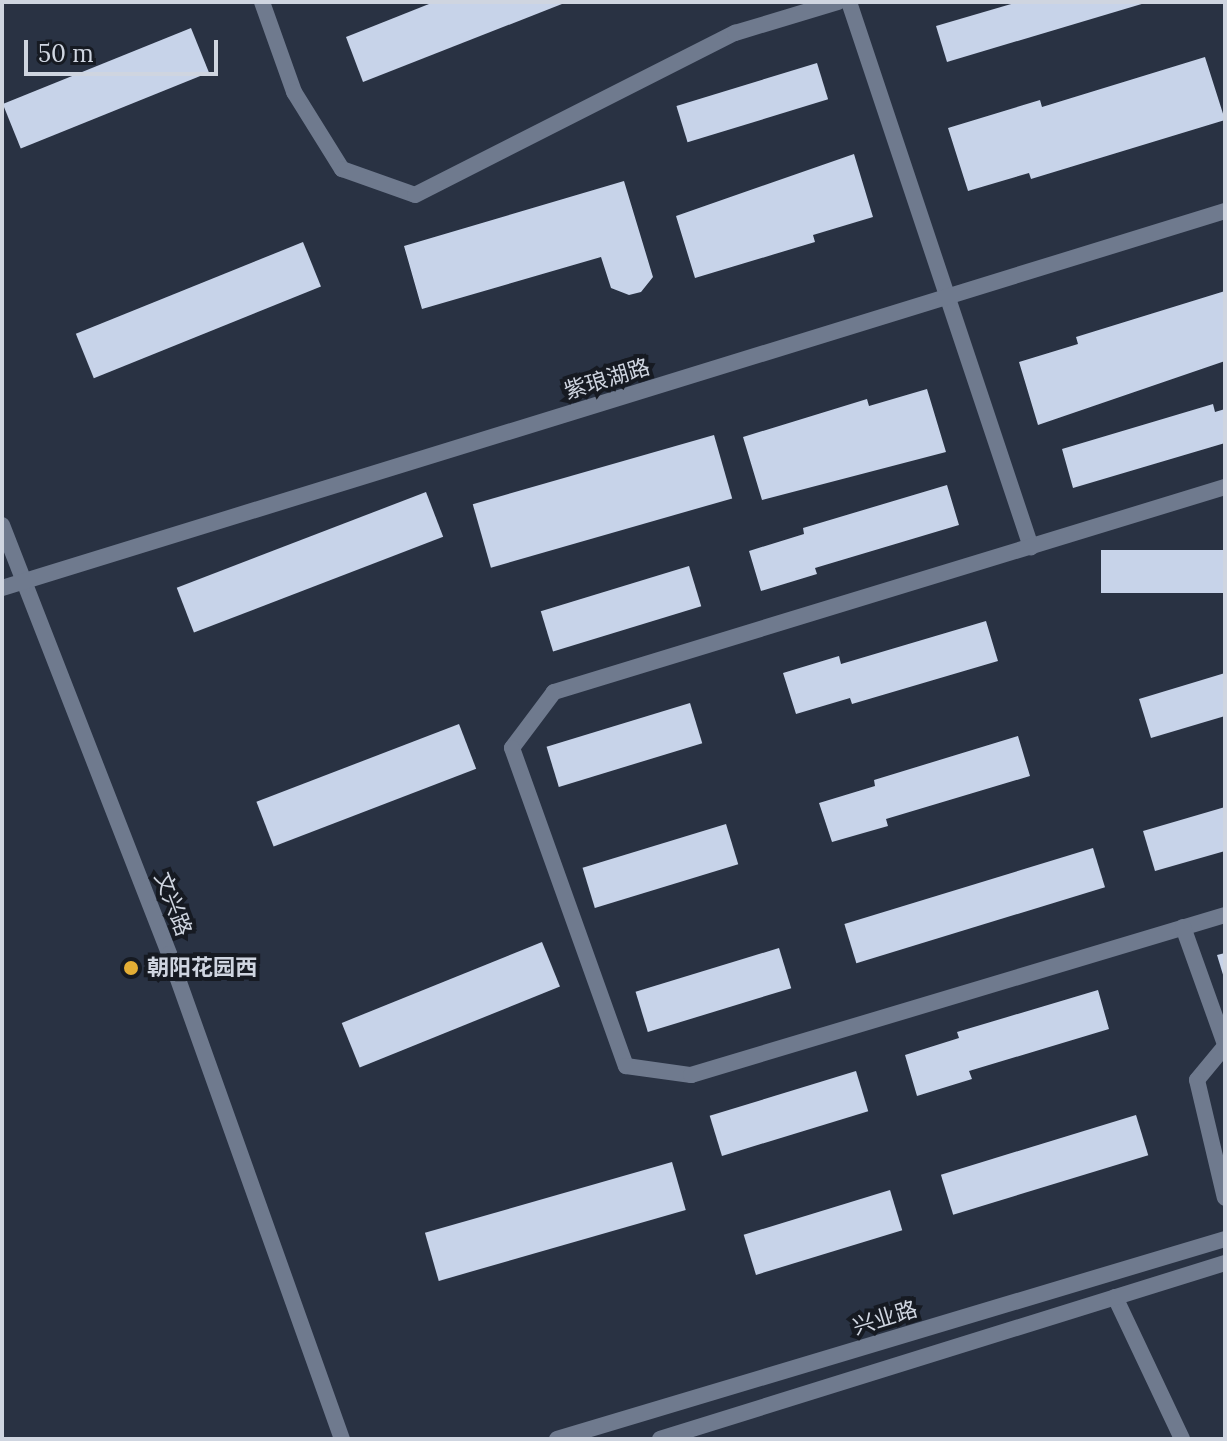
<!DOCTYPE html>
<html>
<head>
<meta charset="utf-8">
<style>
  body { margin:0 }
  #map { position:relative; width:1227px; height:1441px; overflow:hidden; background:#293243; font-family:Lora,"Noto Sans SC",serif }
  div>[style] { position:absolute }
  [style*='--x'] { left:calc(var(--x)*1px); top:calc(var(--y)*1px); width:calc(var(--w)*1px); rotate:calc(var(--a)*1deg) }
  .building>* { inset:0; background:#c7d3e9; transform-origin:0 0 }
  .minor>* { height:16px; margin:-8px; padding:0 8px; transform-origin:8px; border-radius:8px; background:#6f7a8e }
  .tertiary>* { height:16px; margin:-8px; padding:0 8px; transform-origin:8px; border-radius:8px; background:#6f7a8e }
  .dots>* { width:22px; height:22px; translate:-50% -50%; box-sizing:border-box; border:4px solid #161a22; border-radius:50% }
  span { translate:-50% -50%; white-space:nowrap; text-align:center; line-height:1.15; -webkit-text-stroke:8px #161a22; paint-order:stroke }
  .street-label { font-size:22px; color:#cfd5e0 }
  .poi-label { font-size:22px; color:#cfd5e0; font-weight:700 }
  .left { translate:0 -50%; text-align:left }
  .frame { position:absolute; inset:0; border:4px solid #cfd5e0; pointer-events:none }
  .scale { position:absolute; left:24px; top:40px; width:194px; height:36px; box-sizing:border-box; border:4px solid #cfd5e0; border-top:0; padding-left:10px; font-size:24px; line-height:28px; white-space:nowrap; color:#cfd5e0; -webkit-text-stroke:6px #161a22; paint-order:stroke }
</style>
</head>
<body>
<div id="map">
  <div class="building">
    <div style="clip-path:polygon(434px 2px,567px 2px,363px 82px,346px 37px)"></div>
    <div style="clip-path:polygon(1018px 2px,1145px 2px,1145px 3px,947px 62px,936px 26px)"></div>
    <div style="left:191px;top:28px;width:48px;height:203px;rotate:68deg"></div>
    <div style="clip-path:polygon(1205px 57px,1225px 120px,1031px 179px,1029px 173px,968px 191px,948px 128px,1040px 100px,1042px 107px)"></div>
    <div style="left:817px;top:63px;width:38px;height:147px;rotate:73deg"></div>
    <div style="clip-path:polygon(854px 154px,873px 217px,813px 235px,815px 242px,695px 278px,676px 216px)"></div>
    <div style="clip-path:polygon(624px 181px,653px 277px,641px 292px,629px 295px,611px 288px,601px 257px,422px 309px,404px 246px)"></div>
    <div style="left:303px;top:242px;width:48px;height:245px;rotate:68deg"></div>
    <div style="clip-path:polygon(1225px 291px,1225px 361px,1038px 425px,1019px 362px,1078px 344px,1076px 337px)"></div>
    <div style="clip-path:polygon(927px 389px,946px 452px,762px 500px,743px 437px,867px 399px,869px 406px)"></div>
    <div style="clip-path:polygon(1213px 404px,1215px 412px,1225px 409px,1225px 443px,1073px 488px,1062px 449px)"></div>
    <div style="left:714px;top:435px;width:66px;height:251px;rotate:74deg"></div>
    <div style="clip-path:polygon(947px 485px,959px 525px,815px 568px,817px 574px,761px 591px,749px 551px,804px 534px,803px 528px)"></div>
    <div style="left:426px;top:492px;width:48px;height:267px;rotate:69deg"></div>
    <div style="left:1225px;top:550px;width:43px;height:124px;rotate:90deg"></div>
    <div style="left:689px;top:566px;width:42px;height:155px;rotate:73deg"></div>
    <div style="clip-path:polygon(986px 621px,998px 661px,852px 704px,850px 698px,796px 714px,783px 673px,839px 656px,841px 664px)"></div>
    <div style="clip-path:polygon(1225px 673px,1225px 716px,1151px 738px,1139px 699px)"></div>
    <div style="left:690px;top:703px;width:42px;height:150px;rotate:73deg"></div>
    <div style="left:459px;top:724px;width:48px;height:217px;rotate:69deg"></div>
    <div style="clip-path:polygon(1018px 736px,1030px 776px,886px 819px,888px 826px,832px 842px,819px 803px,875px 786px,874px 780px)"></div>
    <div style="clip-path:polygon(1225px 807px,1225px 851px,1155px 871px,1143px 831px)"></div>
    <div style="left:726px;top:824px;width:42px;height:150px;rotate:73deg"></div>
    <div style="left:1093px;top:848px;width:41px;height:260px;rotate:73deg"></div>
    <div style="left:542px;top:942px;width:48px;height:216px;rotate:68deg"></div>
    <div style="left:779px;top:948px;width:42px;height:150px;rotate:73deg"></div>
    <div style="clip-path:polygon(1225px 953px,1225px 978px,1224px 978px,1217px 955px)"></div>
    <div style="clip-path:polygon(1098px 990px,1109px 1029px,969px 1071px,972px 1079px,917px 1096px,905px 1055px,959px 1038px,957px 1032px)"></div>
    <div style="left:856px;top:1071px;width:42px;height:153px;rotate:73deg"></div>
    <div style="left:1136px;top:1115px;width:42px;height:204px;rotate:73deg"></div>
    <div style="left:672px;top:1162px;width:50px;height:257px;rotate:74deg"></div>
    <div style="left:890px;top:1190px;width:42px;height:153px;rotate:73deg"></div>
  </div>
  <div class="minor">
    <div style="--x:262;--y:2;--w:96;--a:70.4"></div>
    <div style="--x:294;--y:92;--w:91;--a:58.1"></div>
    <div style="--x:342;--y:169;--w:77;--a:19.6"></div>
    <div style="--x:415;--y:195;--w:359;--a:-26.9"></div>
    <div style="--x:735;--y:33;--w:108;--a:-16.8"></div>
    <div style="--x:849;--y:2;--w:575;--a:71.53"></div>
    <div style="--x:1225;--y:487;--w:702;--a:163.01"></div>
    <div style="--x:554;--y:692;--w:70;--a:126.9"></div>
    <div style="--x:512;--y:748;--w:338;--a:70.3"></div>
    <div style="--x:626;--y:1066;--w:66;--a:7.9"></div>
    <div style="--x:691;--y:1075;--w:557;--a:-16.68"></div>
    <div style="--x:1183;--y:927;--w:124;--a:70.3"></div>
    <div style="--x:1225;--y:1046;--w:44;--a:129.5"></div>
    <div style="--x:1197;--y:1080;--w:121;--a:76.7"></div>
    <div style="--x:1115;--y:1297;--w:157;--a:64.7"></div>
  </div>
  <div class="tertiary">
    <div style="--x:2;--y:525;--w:460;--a:68.7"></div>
    <div style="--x:169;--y:954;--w:515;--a:70.37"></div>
    <div style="--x:2;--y:588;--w:1280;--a:-17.13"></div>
    <div style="--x:557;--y:1439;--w:697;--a:-16.67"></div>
    <div style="--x:660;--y:1439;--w:592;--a:-17.3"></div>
  </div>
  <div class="dots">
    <div style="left:131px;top:968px;background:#e4ae35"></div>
  </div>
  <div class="street-label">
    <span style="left:607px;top:379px;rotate:-17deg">紫琅湖路</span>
    <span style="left:173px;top:904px;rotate:69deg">文兴路</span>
    <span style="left:885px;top:1318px;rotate:-17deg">兴业路</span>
  </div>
  <div class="poi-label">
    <span class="left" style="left:147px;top:968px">朝阳花园西</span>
  </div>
  <div class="frame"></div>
  <div class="scale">50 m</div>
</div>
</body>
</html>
